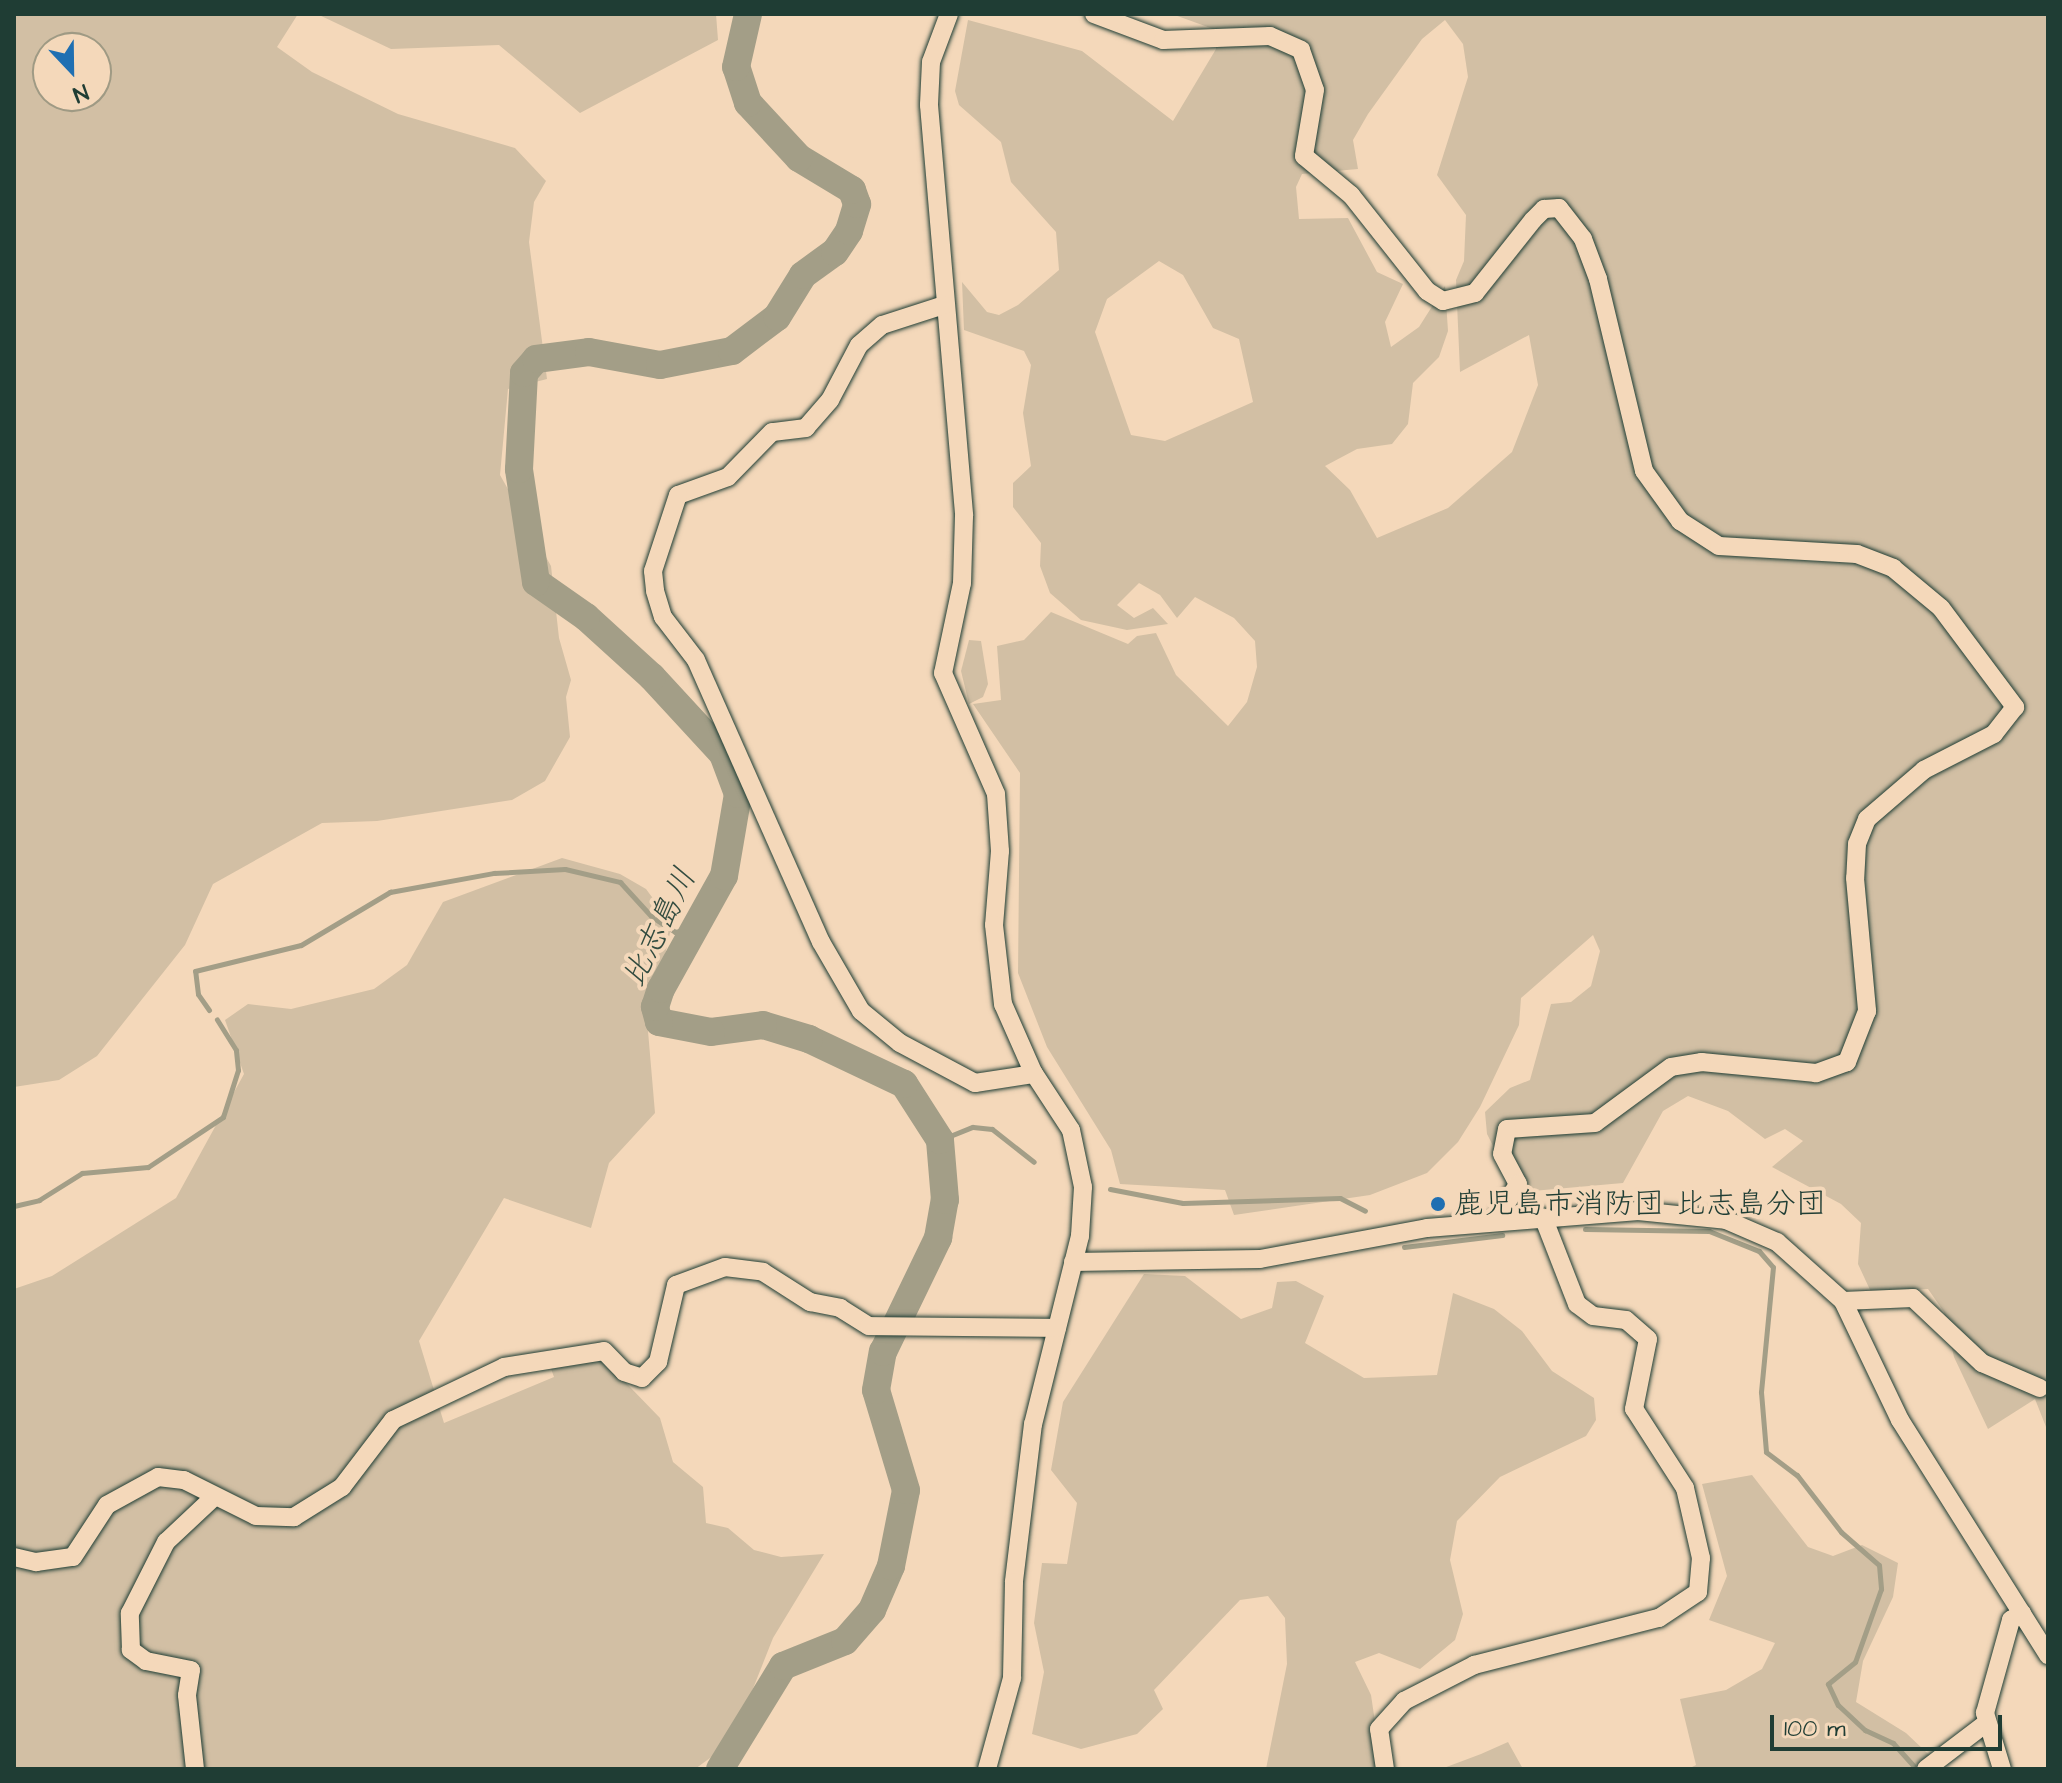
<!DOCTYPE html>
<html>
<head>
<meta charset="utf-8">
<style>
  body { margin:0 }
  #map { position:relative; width:2062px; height:1783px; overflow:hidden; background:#f4d8ba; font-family:"Architects Daughter","Klee One",sans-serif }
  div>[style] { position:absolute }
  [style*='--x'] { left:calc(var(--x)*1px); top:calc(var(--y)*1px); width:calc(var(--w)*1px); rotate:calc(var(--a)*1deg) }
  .green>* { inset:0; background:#d2bfa4 }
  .stream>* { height:5px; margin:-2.5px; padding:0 2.5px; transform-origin:2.5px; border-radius:2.5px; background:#a39e87 }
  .river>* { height:28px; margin:-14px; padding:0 14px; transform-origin:14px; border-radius:14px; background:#a39e87 }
  .roads { filter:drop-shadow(0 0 2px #1f3d34) drop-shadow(0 0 2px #1f3d34) }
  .minor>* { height:18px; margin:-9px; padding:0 9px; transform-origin:9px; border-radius:9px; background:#f4d8ba }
  .dots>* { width:22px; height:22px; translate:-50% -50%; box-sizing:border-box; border:4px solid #f4d8ba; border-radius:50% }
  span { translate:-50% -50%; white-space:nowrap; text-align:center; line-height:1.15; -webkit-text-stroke:8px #f4d8ba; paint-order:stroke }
  .poi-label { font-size:30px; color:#1f3d34 }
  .left { translate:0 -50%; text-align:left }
  .water-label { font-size:32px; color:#334c40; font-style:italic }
  .frame { position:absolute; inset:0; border:16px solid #1f3d34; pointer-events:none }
  .north { position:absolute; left:32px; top:32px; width:80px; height:80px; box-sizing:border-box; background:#f4d8ba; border:2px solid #9f9a84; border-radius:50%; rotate:158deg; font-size:22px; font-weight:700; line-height:32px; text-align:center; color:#1f3d34 }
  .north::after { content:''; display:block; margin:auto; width:28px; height:36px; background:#1f6fb2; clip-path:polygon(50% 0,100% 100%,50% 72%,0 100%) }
  .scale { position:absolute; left:1770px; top:1715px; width:232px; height:36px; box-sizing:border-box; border:4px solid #1f3d34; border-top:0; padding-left:10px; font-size:24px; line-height:28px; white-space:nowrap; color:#1f3d34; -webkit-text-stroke:6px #f4d8ba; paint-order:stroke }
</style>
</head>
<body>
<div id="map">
  <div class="green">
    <div style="clip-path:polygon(evenodd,14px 14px,298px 14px,277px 47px,312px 72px,398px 114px,515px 148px,546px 181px,534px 202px,529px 242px,547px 379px,508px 389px,500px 475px,551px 566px,559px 638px,571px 680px,566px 697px,570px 737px,545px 781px,512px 800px,377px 821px,322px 823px,213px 884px,185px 945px,97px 1056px,59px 1080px,14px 1087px,14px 14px,48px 48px,96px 48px,96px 96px,48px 96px,48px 48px)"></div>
    <div style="clip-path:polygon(317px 14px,716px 14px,718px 40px,580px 113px,499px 45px,391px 49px)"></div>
    <div style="clip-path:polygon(evenodd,1172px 14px,2048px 14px,2048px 1432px,2035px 1399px,1988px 1429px,1954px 1357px,1944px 1312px,1928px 1289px,1871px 1292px,1858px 1264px,1861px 1223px,1841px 1204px,1772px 1167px,1803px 1141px,1785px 1129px,1765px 1139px,1728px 1111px,1688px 1096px,1663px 1111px,1623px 1183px,1499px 1194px,1510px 1179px,1487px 1134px,1485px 1112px,1510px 1088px,1530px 1080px,1551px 1004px,1571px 1002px,1591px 986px,1600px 951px,1593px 935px,1521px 998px,1519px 1025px,1480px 1107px,1458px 1142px,1427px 1173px,1370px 1195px,1234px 1215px,1225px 1190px,1120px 1184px,1111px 1150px,1047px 1047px,1018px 973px,1020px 773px,973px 704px,1001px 700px,997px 646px,1024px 640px,1051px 612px,1128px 644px,1137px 636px,1156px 633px,1176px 675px,1228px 726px,1247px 702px,1257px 667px,1255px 641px,1234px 618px,1195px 597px,1177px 618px,1160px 595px,1139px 583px,1117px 605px,1134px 618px,1153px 608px,1168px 624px,1127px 630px,1081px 620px,1050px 593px,1040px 566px,1041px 543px,1013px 507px,1013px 483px,1031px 466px,1023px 413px,1031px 365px,1024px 351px,964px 330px,962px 282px,987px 312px,999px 315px,1018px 305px,1059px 270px,1056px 232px,1011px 182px,1001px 142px,959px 105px,955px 91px,968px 20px,1082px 51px,1173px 121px,1216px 49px,1216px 30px,1172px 14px,1445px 20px,1463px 44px,1468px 77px,1437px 175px,1466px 215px,1464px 261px,1456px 280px,1460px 372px,1529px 335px,1538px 385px,1512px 452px,1448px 508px,1377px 538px,1350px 490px,1325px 466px,1357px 449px,1392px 444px,1408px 424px,1413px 383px,1439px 357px,1448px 331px,1445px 286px,1419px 327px,1391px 347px,1385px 322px,1403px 284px,1377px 272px,1348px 218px,1299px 219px,1296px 187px,1302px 174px,1358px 169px,1353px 140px,1368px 114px,1422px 39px,1445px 20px,1172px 14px,1159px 261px,1183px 275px,1213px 328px,1239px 339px,1253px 402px,1165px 441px,1131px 435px,1095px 332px,1107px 299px,1159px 261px)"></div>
    <div style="clip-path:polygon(969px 640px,981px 641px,988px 684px,983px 697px,969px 704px,961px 671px)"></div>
    <div style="clip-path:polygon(562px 858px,620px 874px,646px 889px,672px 924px,648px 1031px,655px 1113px,609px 1163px,591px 1228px,504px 1198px,419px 1341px,444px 1423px,554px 1377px,550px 1366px,600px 1356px,660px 1418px,673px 1462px,703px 1487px,706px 1523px,728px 1528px,754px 1550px,781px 1557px,824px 1554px,773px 1638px,739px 1724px,721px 1750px,695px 1769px,14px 1769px,14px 1289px,52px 1276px,176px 1198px,244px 1074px,225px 1020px,248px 1004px,291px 1009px,374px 989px,407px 965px,443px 902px)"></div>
    <div style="clip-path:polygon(1144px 1274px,1185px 1276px,1241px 1319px,1272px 1308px,1277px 1282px,1296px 1281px,1324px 1296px,1305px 1343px,1364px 1378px,1437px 1375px,1453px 1293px,1494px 1309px,1522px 1331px,1552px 1371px,1594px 1398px,1596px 1420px,1586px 1436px,1500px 1477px,1457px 1521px,1450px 1560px,1463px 1614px,1455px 1640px,1420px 1669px,1379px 1653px,1355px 1662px,1371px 1695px,1382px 1769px,1266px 1769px,1287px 1664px,1285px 1618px,1268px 1596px,1240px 1600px,1154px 1690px,1163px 1709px,1137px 1734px,1081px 1749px,1032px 1734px,1044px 1672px,1034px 1623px,1042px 1563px,1067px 1564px,1077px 1503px,1051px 1470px,1063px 1402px)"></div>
    <div style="clip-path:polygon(1752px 1475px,1808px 1547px,1833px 1556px,1862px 1545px,1898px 1563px,1893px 1597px,1863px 1661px,1856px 1702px,1906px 1733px,1944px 1769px,1688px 1769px,1696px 1765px,1680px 1699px,1726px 1690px,1762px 1669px,1775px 1643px,1709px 1620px,1727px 1576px,1702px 1484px)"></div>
    <div style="clip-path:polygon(1508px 1742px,1523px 1769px,1441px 1769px,1481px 1754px)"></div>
  </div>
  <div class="stream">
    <div style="--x:209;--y:1010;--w:19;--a:-125"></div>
    <div style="--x:198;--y:994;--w:23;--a:-97"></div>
    <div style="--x:195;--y:971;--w:109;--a:-13.8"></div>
    <div style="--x:301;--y:945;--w:104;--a:-30.8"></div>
    <div style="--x:390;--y:892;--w:106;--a:-10.4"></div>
    <div style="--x:494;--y:873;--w:71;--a:-3.2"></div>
    <div style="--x:565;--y:869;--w:57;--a:13.3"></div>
    <div style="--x:620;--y:882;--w:47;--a:47.6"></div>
    <div style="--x:652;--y:917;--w:27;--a:33"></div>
    <div style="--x:675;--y:932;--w:19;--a:-12"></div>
    <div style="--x:940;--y:1140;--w:35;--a:-22"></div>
    <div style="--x:973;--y:1127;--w:19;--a:6"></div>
    <div style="--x:992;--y:1129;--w:53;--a:38.2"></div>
    <div style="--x:1110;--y:1189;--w:74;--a:10.9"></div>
    <div style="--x:1183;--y:1203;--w:157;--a:-1.8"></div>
    <div style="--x:1340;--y:1198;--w:28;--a:27"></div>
    <div style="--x:14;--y:1206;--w:26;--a:-13"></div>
    <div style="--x:39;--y:1200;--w:51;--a:-32.1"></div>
    <div style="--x:82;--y:1173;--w:66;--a:-5.2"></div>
    <div style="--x:148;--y:1167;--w:90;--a:-33.7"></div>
    <div style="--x:223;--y:1117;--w:49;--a:-72.3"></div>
    <div style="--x:238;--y:1070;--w:20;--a:-96"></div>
    <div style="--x:236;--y:1050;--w:36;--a:-122"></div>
    <div style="--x:1585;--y:1229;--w:124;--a:0.9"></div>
    <div style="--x:1709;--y:1231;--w:54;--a:21.8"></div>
    <div style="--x:1759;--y:1251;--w:21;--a:49"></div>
    <div style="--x:1773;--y:1267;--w:126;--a:95.5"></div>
    <div style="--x:1761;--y:1392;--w:60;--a:85.2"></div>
    <div style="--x:1766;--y:1452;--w:39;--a:37"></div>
    <div style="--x:1797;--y:1475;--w:72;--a:52.3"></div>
    <div style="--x:1841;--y:1532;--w:50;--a:41"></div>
    <div style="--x:1879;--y:1565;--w:24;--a:85"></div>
    <div style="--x:1881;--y:1589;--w:77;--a:109.6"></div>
    <div style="--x:1855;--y:1662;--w:35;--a:141"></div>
    <div style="--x:1828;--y:1684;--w:23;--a:65"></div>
    <div style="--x:1838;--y:1705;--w:37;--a:43"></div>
    <div style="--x:1865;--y:1730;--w:31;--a:25"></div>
    <div style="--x:1893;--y:1743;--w:30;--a:48"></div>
    <div style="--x:1404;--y:1247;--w:99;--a:-7"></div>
  </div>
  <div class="river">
    <div style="--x:720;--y:1769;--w:121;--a:-58.5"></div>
    <div style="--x:783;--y:1666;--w:67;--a:-22"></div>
    <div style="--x:845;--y:1641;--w:41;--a:-48.9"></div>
    <div style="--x:872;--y:1610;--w:48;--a:-66.6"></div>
    <div style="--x:891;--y:1566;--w:77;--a:-78.8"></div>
    <div style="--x:906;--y:1490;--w:104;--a:-106.7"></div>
    <div style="--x:876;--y:1390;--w:39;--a:-80"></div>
    <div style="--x:883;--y:1352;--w:127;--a:-64.2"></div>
    <div style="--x:938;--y:1238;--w:39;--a:-80"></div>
    <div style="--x:945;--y:1200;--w:60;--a:-94.8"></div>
    <div style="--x:940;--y:1140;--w:67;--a:-122.7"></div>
    <div style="--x:904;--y:1084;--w:105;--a:-154.7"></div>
    <div style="--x:809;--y:1039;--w:48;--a:-163.1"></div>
    <div style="--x:763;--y:1025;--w:52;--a:172.3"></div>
    <div style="--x:711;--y:1032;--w:53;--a:-169.1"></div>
    <div style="--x:659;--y:1022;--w:16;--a:-105"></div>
    <div style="--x:655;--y:1007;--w:19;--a:-72"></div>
    <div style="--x:661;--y:989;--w:129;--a:-60.9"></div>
    <div style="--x:724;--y:876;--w:83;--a:-80.3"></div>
    <div style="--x:738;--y:794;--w:43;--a:-110.6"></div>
    <div style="--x:723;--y:754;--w:105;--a:-132.7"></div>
    <div style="--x:652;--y:677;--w:89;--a:-137.7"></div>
    <div style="--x:586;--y:617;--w:61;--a:-145"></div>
    <div style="--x:536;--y:582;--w:114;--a:-98.6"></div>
    <div style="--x:519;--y:469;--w:96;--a:-87"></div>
    <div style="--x:524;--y:373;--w:18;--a:-49"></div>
    <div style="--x:536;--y:359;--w:53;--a:-7.5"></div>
    <div style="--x:589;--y:352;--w:72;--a:10.4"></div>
    <div style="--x:660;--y:365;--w:73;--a:-11"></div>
    <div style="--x:732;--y:351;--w:56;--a:-37.1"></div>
    <div style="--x:777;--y:317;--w:49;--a:-58.2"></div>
    <div style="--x:803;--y:275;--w:39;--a:-36"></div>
    <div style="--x:835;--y:252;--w:25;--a:-56"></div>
    <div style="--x:849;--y:231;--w:28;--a:-73"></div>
    <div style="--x:857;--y:204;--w:15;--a:-110"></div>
    <div style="--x:852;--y:190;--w:62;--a:-148.9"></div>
    <div style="--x:799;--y:158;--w:75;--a:-132.8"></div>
    <div style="--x:748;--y:103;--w:38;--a:-108"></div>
    <div style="--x:736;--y:67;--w:54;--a:-77.2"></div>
  </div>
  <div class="roads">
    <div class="minor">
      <div style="--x:949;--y:14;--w:51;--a:110.6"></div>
      <div style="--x:931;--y:62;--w:43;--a:92.7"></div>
      <div style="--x:929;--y:105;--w:412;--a:85.1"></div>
      <div style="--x:964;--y:516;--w:67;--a:91.7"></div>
      <div style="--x:962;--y:583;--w:92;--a:101.9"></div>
      <div style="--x:943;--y:673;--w:132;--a:66.3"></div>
      <div style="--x:996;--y:794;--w:57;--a:86"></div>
      <div style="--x:1000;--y:851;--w:74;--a:94.6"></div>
      <div style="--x:994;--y:925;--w:80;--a:83.5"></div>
      <div style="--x:1003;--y:1004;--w:74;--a:66.2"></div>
      <div style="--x:1033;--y:1072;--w:69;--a:56.8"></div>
      <div style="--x:1071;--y:1130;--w:58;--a:78.1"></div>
      <div style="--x:1083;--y:1187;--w:49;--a:93.5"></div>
      <div style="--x:1080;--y:1236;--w:194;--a:104"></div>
      <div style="--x:1033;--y:1424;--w:159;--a:96.9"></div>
      <div style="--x:1014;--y:1582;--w:96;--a:91.2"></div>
      <div style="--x:1012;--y:1678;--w:94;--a:105.4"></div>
      <div style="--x:1094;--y:14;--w:74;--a:20.6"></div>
      <div style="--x:1163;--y:40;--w:107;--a:-2.1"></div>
      <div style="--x:1270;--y:36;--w:34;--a:24"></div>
      <div style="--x:1301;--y:50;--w:42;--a:70.7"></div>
      <div style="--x:1315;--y:90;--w:67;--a:99.5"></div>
      <div style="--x:1304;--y:156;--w:61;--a:39.7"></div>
      <div style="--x:1351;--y:195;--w:122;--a:51.6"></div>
      <div style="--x:1427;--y:291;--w:19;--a:32"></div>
      <div style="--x:1443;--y:301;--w:33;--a:-14"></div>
      <div style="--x:1475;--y:293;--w:93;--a:-51.5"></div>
      <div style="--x:1533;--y:220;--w:16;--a:-45"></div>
      <div style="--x:1544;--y:209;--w:15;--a:-4"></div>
      <div style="--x:1559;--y:208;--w:39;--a:52"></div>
      <div style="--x:1583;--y:239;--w:43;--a:69.4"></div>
      <div style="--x:1598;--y:279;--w:197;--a:76.5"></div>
      <div style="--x:1644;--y:471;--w:62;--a:54.2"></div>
      <div style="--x:1680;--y:521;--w:46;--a:32.7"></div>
      <div style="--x:1719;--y:546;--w:138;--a:3.3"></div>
      <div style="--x:1857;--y:554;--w:39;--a:21"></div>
      <div style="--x:1893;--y:568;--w:62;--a:39.8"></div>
      <div style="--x:1941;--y:608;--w:124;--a:53.2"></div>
      <div style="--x:2015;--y:707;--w:34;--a:128"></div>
      <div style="--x:1994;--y:734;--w:79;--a:152.8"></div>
      <div style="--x:1924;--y:770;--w:75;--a:139.3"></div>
      <div style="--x:1867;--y:819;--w:27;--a:112"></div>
      <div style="--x:1857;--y:844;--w:34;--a:93"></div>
      <div style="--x:1855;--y:878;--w:134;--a:84.8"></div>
      <div style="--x:1867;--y:1011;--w:55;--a:111.4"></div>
      <div style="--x:1847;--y:1062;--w:33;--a:160"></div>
      <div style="--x:1816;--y:1073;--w:115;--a:-174.5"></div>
      <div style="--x:1702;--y:1062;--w:31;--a:171"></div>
      <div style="--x:1671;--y:1067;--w:94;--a:143.6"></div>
      <div style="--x:1595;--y:1123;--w:88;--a:176.1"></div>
      <div style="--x:1507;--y:1129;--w:25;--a:101"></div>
      <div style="--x:1502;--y:1154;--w:34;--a:62"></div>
      <div style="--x:1518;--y:1184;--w:44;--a:121.2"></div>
      <div style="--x:944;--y:305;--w:65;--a:162.1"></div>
      <div style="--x:882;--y:325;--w:30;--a:139"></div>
      <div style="--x:859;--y:345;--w:62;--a:117.8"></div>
      <div style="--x:830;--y:400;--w:37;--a:131"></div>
      <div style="--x:806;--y:428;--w:34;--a:173"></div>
      <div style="--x:772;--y:432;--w:63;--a:134.4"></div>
      <div style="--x:728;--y:477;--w:53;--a:160.2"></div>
      <div style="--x:678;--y:495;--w:80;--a:108.2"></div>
      <div style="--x:653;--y:571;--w:20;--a:84"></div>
      <div style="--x:655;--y:591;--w:27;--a:73"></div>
      <div style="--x:663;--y:617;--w:54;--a:52.5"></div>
      <div style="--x:696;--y:660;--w:308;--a:66.1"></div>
      <div style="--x:821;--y:942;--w:80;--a:59.9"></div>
      <div style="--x:861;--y:1011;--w:50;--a:39.4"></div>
      <div style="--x:900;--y:1043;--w:85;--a:28.1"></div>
      <div style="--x:975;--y:1083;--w:60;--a:-8.7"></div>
      <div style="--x:1073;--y:1262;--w:187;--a:-0.9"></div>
      <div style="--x:1260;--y:1259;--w:170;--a:-10.5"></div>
      <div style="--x:1427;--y:1228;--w:212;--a:-4.6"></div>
      <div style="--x:1638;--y:1211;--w:88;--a:5.8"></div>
      <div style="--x:1726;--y:1220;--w:56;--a:23.3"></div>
      <div style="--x:1777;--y:1242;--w:89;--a:41.8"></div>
      <div style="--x:1843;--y:1301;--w:132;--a:64.4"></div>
      <div style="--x:1900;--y:1420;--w:278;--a:57.8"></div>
      <div style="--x:1843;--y:1301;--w:70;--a:-2.5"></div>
      <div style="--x:1913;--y:1298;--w:95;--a:43.3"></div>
      <div style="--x:1982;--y:1363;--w:63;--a:23.3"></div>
      <div style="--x:14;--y:1557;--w:23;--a:13"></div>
      <div style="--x:36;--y:1562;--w:37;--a:-8"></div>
      <div style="--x:73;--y:1557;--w:62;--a:-56.8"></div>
      <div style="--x:107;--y:1505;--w:58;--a:-28.8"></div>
      <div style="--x:158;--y:1477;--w:26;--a:7"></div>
      <div style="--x:184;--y:1480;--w:80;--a:26.6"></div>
      <div style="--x:256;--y:1516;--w:38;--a:2"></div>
      <div style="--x:294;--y:1517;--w:57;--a:-32"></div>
      <div style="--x:342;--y:1487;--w:84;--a:-52.7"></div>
      <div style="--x:393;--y:1420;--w:123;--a:-25.5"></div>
      <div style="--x:504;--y:1367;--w:101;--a:-9.1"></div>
      <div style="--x:604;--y:1351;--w:29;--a:46"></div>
      <div style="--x:624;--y:1372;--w:19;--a:18"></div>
      <div style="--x:642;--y:1378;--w:23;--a:-45"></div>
      <div style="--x:658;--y:1362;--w:79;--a:-76.8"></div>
      <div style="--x:676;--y:1285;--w:52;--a:-20.2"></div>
      <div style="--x:725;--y:1267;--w:38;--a:7"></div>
      <div style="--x:763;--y:1272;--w:56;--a:32.6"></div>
      <div style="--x:810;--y:1302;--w:31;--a:11"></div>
      <div style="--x:840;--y:1308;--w:34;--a:32"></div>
      <div style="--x:869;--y:1326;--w:188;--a:0.6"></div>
      <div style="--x:195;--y:1769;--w:74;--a:-96.2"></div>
      <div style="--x:187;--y:1695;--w:25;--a:-81"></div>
      <div style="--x:191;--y:1670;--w:46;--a:-168.7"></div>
      <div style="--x:146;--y:1661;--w:19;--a:-144"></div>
      <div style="--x:131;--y:1650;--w:37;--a:-92"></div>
      <div style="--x:130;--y:1613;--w:80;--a:-63.1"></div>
      <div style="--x:166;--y:1542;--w:66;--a:-43.2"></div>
      <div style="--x:1385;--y:1769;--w:40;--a:-98.5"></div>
      <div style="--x:1379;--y:1729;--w:38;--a:-48"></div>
      <div style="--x:1404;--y:1701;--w:79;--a:-27.2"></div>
      <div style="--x:1474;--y:1665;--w:191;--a:-14.3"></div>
      <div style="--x:1659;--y:1618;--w:47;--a:-33.7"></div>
      <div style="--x:1698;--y:1592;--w:34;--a:-85"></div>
      <div style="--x:1701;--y:1558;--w:72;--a:-102.9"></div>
      <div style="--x:1685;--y:1488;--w:94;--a:-122.8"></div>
      <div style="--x:1634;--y:1409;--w:71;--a:-78.7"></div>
      <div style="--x:1648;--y:1339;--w:29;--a:-139"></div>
      <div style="--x:1626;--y:1320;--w:33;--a:-173"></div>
      <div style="--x:1593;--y:1316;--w:20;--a:-143"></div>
      <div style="--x:1577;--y:1304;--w:93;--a:-111.3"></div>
      <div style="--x:1926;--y:1769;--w:74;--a:-37.3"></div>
      <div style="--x:2002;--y:1769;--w:59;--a:-106.9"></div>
      <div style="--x:1985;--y:1713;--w:97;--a:-74.4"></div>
      <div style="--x:2011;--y:1620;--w:13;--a:-32"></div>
    </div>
  </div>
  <div class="dots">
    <div style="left:1438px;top:1204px;background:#1f6fb2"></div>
  </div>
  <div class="poi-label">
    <span class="left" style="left:1454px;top:1204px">鹿児島市消防団 比志島分団</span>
  </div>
  <div class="water-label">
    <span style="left:660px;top:928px;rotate:-64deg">比志島川</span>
  </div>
  <div class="frame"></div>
  <div class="north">N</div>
  <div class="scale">100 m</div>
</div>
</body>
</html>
